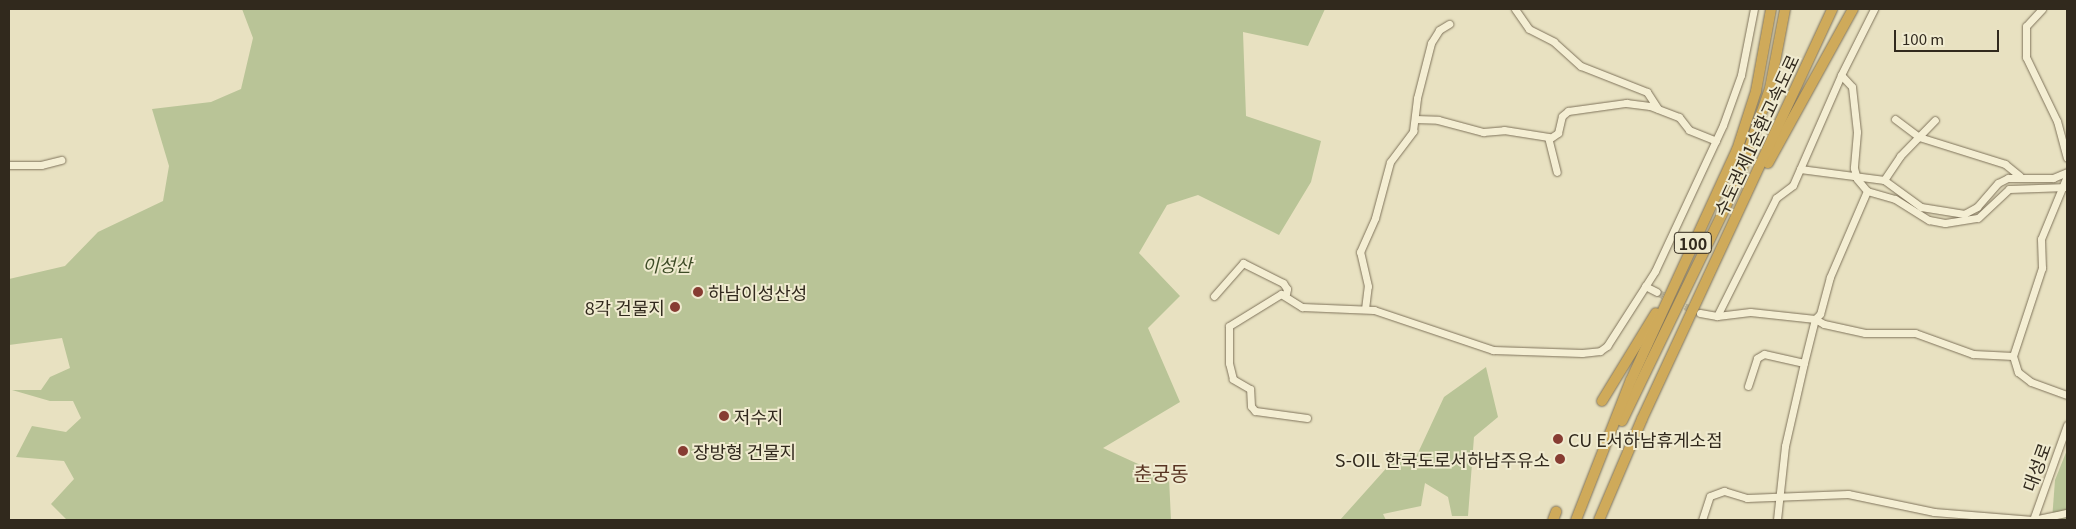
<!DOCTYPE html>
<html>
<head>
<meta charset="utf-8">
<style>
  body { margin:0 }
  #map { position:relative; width:2076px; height:529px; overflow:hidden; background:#e8e1c1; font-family:Georgia,"Noto Sans KR",serif }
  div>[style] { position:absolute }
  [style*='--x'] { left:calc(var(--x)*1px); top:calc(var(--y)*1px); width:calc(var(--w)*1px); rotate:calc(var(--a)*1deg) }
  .green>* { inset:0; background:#b9c497 }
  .minor-tunnel>* { height:7px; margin-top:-3.5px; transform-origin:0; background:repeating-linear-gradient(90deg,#c3bca0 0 7px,transparent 0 10.5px) }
  .roads { filter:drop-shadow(0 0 1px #7f735b) drop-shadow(0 0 1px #7f735b) }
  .minor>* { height:7px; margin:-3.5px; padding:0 3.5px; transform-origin:3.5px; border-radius:3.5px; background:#f4eed3 }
  .highway>* { height:10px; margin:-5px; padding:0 5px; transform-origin:5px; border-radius:5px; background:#cfaa5a }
  .dots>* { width:14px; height:14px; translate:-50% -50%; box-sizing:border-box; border:2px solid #f0ebd0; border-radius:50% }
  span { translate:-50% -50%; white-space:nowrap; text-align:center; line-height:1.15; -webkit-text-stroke:4px #f0ebd0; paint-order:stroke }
  .shield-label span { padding:1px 4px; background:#f0ebd0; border:1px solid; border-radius:4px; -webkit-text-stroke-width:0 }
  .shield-label { font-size:16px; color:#31291d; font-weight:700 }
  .street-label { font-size:18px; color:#31291d }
  .park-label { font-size:18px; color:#3d4b26; font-style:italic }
  .poi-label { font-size:18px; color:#31291d }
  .left { translate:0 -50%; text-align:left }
  .right { translate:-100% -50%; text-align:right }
  .quarter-label { font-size:20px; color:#583422 }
  .frame { position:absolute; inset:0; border:10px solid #31291d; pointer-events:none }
  .scale { position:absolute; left:1894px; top:30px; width:105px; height:22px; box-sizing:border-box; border:2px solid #31291d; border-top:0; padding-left:6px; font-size:15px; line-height:18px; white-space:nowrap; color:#31291d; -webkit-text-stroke:4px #f0ebd0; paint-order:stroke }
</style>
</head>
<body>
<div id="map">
  <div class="green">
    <div style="clip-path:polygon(242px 9px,1325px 9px,1308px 46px,1243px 32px,1246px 116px,1321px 141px,1311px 182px,1279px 235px,1198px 195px,1167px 205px,1139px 253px,1180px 296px,1148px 328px,1180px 402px,1103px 448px,1169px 478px,1171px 520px,67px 520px,51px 504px,74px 479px,64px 461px,16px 457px,32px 426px,66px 432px,81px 418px,73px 401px,50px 401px,12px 390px,41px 390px,50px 377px,70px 368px,62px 338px,9px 345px,9px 279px,65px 266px,98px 232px,163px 201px,169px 166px,152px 109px,211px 102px,241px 89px,253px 38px)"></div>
    <div style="clip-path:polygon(1486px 367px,1498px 417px,1474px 437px,1468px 516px,1452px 516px,1448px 497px,1425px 483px,1421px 506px,1383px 514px,1386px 520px,1340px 520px,1399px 454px,1417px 455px,1444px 397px)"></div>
    <div style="clip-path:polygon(2067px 450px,2067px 520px,2052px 520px,2055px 480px)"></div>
  </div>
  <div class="minor-tunnel">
    <div style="--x:1657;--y:292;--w:42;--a:26.6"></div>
  </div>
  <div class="roads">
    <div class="minor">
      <div style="--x:1515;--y:9;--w:24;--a:55"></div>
      <div style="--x:1529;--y:29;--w:28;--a:27"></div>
      <div style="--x:1554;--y:42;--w:36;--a:42"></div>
      <div style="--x:1581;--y:66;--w:71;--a:21.5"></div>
      <div style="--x:1647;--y:92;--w:20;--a:57"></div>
      <div style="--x:2042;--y:9;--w:23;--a:133"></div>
      <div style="--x:2026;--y:26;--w:31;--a:90"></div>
      <div style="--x:2026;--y:57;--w:71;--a:64.2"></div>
      <div style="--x:2057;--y:121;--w:38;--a:75"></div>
      <div style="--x:1841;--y:75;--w:16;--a:47"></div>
      <div style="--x:1852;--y:87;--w:45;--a:83.7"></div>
      <div style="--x:1857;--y:132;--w:36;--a:95"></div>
      <div style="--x:1854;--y:168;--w:11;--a:75"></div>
      <div style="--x:1857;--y:179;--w:16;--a:50"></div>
      <div style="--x:1867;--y:191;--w:94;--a:113.3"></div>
      <div style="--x:1830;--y:277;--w:38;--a:105"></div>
      <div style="--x:1820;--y:314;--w:7;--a:135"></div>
      <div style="--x:1815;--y:319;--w:65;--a:-173.9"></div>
      <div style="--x:1750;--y:312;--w:33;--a:173"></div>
      <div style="--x:1717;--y:316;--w:132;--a:-63.4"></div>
      <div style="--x:1776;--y:198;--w:21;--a:-37"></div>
      <div style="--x:1793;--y:185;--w:120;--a:-66.4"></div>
      <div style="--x:1841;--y:75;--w:74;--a:-63.4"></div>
      <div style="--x:1415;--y:119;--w:23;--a:2"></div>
      <div style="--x:1438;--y:120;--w:47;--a:14.9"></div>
      <div style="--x:1483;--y:132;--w:21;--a:-5"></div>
      <div style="--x:1504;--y:130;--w:45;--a:9"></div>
      <div style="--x:1548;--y:137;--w:36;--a:76"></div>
      <div style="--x:1895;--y:119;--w:30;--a:37"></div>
      <div style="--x:1919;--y:137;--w:90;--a:17.4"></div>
      <div style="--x:2005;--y:164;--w:19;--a:39"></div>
      <div style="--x:1549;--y:139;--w:11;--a:-34"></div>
      <div style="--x:1558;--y:133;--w:17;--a:-77"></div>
      <div style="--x:1562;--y:116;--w:8;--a:-40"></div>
      <div style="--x:1568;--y:111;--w:59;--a:-7.9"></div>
      <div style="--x:1626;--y:103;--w:24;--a:7"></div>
      <div style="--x:1650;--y:106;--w:31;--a:21"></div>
      <div style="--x:1679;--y:117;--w:16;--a:52"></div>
      <div style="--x:1689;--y:130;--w:29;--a:22"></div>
      <div style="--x:9;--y:165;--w:32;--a:0"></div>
      <div style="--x:41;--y:165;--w:21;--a:-14"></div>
      <div style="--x:1800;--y:169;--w:85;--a:7.5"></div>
      <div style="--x:1884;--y:180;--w:46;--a:36.1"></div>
      <div style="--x:1921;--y:207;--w:44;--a:9.2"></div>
      <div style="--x:1964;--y:214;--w:15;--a:-28"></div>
      <div style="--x:1977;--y:207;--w:32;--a:-49"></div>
      <div style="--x:1998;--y:183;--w:11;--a:-27"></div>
      <div style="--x:2008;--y:178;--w:45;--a:0"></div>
      <div style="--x:2053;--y:178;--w:15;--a:-23"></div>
      <div style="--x:1884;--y:180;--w:29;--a:-56"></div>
      <div style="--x:1900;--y:156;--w:50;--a:-45.8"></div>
      <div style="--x:1867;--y:191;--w:29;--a:16"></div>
      <div style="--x:1895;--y:199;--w:40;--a:32"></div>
      <div style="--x:1929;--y:220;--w:16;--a:11"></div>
      <div style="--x:1945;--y:223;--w:33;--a:-9"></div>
      <div style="--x:1978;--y:218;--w:42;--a:-43.1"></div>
      <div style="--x:2009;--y:189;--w:58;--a:-2"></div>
      <div style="--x:1645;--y:286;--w:13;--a:27"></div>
      <div style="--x:1214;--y:296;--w:44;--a:-48.7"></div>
      <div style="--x:1243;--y:263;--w:45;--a:26.6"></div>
      <div style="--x:1283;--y:283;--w:7;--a:56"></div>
      <div style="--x:1287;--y:289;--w:5;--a:101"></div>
      <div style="--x:1365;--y:309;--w:23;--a:-83"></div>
      <div style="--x:1368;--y:286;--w:35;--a:-103"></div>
      <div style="--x:1360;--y:252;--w:37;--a:-66"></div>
      <div style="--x:1375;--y:218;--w:58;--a:-75"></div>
      <div style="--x:1390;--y:162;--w:39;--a:-53"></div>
      <div style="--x:1413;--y:131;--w:33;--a:-83"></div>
      <div style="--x:1417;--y:98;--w:57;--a:-75.7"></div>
      <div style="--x:1431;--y:43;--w:15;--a:-58"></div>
      <div style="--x:1439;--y:30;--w:12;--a:-31"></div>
      <div style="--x:1700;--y:313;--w:17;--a:10"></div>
      <div style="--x:2013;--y:356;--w:93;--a:-71.8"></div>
      <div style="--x:2042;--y:268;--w:29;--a:-92"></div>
      <div style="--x:2041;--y:239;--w:68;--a:-67.6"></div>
      <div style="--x:1804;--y:363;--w:45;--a:-76"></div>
      <div style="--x:1815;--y:319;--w:10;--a:29"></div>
      <div style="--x:1824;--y:324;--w:42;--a:12.4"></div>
      <div style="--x:1865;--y:333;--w:50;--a:0"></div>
      <div style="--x:1915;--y:333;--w:62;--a:19.9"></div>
      <div style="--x:1973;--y:354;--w:40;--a:2.9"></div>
      <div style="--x:2013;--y:356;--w:17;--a:73"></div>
      <div style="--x:2018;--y:372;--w:16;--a:38"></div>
      <div style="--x:2031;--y:382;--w:38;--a:20"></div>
      <div style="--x:1748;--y:386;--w:29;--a:-72"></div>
      <div style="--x:1757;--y:358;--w:8;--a:-30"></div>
      <div style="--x:1764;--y:354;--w:41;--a:12.7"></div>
      <div style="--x:1804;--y:363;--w:85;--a:102.9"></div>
      <div style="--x:1785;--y:446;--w:74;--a:96.2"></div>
      <div style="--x:1307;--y:418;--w:52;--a:-172.3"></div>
      <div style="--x:1255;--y:411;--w:6;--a:-129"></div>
      <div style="--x:1251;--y:406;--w:17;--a:-93"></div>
      <div style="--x:1250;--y:389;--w:20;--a:-150"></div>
      <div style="--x:1233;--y:379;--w:16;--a:-104"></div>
      <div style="--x:1229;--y:363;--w:37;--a:-90"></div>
      <div style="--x:1229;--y:326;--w:61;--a:-31.6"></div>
      <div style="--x:1281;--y:294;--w:25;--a:32"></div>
      <div style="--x:1302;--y:307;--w:72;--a:2.4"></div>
      <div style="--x:1374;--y:310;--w:126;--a:18.6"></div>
      <div style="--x:1493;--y:350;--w:89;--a:1.9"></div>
      <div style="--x:1582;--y:353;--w:18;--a:-6"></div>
      <div style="--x:1600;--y:351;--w:9;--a:-36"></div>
      <div style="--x:1607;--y:346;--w:89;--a:-57.4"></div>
      <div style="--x:1655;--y:271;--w:161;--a:-65"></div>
      <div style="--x:1723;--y:125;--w:53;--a:-70.2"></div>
      <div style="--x:1741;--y:75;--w:67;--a:-78.9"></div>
      <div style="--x:1702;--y:520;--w:25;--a:-72"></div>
      <div style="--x:1710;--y:496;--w:15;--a:-20"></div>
      <div style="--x:1724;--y:491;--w:24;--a:17"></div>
      <div style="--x:1747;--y:498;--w:101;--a:-2.3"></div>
      <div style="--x:1848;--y:494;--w:88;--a:11.8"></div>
      <div style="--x:1934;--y:512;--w:99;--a:4.6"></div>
      <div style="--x:2033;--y:520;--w:35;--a:-12"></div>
      <div style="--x:2033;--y:520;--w:101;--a:-70.3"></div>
    </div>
    <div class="highway">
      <div style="--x:1768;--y:163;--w:176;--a:-61.1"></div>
      <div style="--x:1602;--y:401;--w:103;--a:-58.5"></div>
      <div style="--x:1622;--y:421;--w:264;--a:-64.2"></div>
      <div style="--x:1737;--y:183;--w:101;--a:-70.8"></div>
      <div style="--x:1770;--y:88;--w:80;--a:-79.2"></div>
      <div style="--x:1553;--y:520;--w:9;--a:-69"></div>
      <div style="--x:1576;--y:520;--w:150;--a:-68.6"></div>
      <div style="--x:1631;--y:380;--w:253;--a:-65.3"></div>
      <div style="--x:1737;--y:150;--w:62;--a:-72.1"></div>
      <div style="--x:1756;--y:91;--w:83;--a:-79.6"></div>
      <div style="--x:1599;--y:520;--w:110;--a:-66.9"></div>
      <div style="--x:1642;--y:419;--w:452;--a:-65.1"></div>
    </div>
  </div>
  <div class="dots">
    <div style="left:698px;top:292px;background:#873c32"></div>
    <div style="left:675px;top:307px;background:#873c32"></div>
    <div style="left:724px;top:416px;background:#873c32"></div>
    <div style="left:1558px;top:439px;background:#873c32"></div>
    <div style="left:683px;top:451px;background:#873c32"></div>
    <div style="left:1560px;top:459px;background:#873c32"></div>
  </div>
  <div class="shield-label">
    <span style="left:1693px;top:243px">100</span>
  </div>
  <div class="street-label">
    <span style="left:1756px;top:135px;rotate:-65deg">수도권제1순환고속도로</span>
    <span style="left:2036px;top:467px;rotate:-70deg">대성로</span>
  </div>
  <div class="park-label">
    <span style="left:667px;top:264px">이성산</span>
  </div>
  <div class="poi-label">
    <span class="left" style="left:708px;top:292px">하남이성산성</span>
    <span class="right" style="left:665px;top:307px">8각 건물지</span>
    <span class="left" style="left:734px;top:416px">저수지</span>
    <span class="left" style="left:1568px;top:439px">CU E서하남휴게소점</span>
    <span class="left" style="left:693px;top:451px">장방형 건물지</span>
    <span class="right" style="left:1550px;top:459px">S-OIL 한국도로서하남주유소</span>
  </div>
  <div class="quarter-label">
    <span style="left:1161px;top:472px">춘궁동</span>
  </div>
  <div class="frame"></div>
  <div class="scale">100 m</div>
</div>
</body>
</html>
